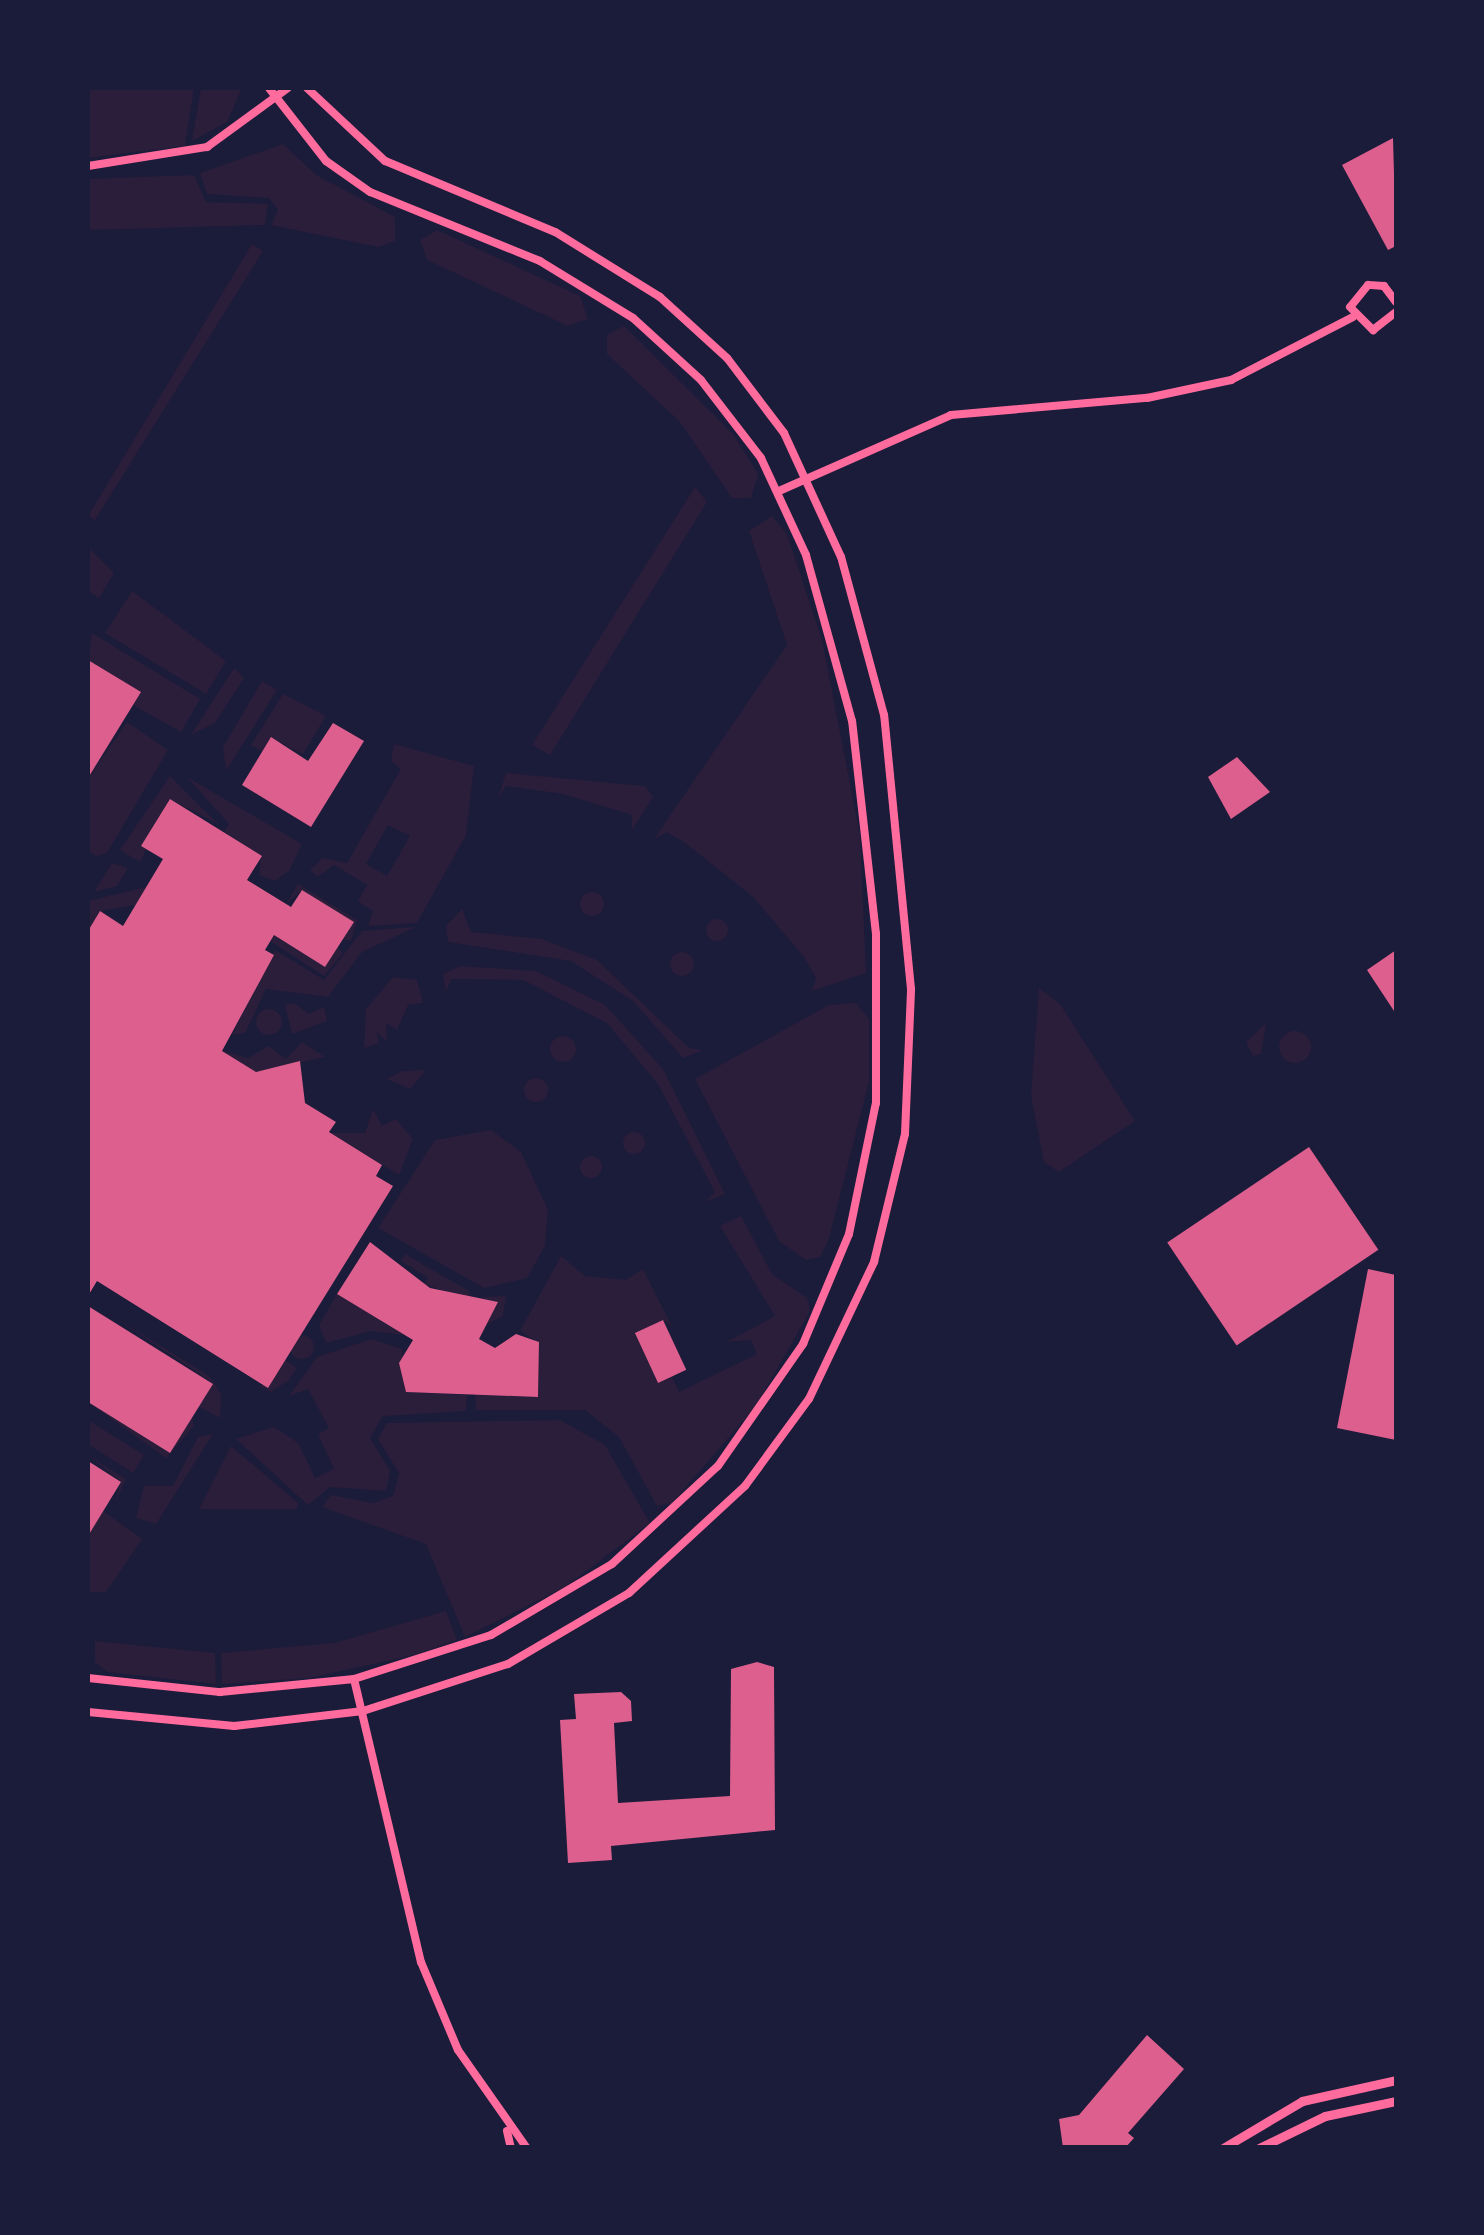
<!DOCTYPE html>
<html>
<head>
<meta charset="utf-8">
<style>
  body { margin:0 }
  #map { position:relative; width:1484px; height:2235px; overflow:hidden; background:#1b1b3a; font-family:Rubik,sans-serif }
  div>[style] { position:absolute }
  [style*='--x'] { left:calc(var(--x)*1px); top:calc(var(--y)*1px); width:calc(var(--w)*1px); rotate:calc(var(--a)*1deg) }
  .green>* { inset:0; background:#2a1e3b }
  .round { border-radius:50% }
  .building>* { inset:0; background:#dd5f8e; transform-origin:0 0 }
  .minor>* { height:8px; margin:-4px; padding:0 4px; transform-origin:4px; border-radius:4px; background:#ff6b9d }
  .tertiary>* { height:9px; margin:-4.5px; padding:0 4.5px; transform-origin:4.5px; border-radius:4.5px; background:#ff6b9d }
  span { translate:-50% -50%; white-space:nowrap; text-align:center; line-height:1.15; -webkit-text-stroke:10px #1b1b3a; paint-order:stroke }
  .frame { position:absolute; inset:0; border:90px solid #1b1b3a; pointer-events:none }
</style>
</head>
<body>
<div id="map">
  <div class="green">
    <div style="clip-path:polygon(88px 88px,194px 88px,185px 146px,88px 158px)"></div>
    <div style="clip-path:polygon(201px 88px,242px 88px,227px 122px,192px 141px)"></div>
    <div style="clip-path:polygon(283px 144px,316px 175px,395px 217px,395px 241px,378px 247px,271px 225px,278px 210px,269px 198px,207px 194px,200px 173px)"></div>
    <div style="clip-path:polygon(194px 175px,206px 202px,268px 204px,265px 225px,88px 230px,88px 179px)"></div>
    <div style="clip-path:polygon(437px 230px,580px 296px,588px 319px,568px 326px,427px 260px,420px 240px)"></div>
    <div style="clip-path:polygon(252px 244px,263px 251px,95px 520px,88px 516px)"></div>
    <div style="clip-path:polygon(624px 326px,733px 434px,758px 474px,751px 498px,732px 498px,680px 422px,607px 354px,607px 335px)"></div>
    <div style="clip-path:polygon(695px 487px,707px 502px,550px 755px,532px 745px)"></div>
    <div style="clip-path:polygon(772px 516px,787px 534px,822px 640px,860px 835px,866px 973px,812px 991px,816px 978px,804px 957px,752px 896px,684px 842px,667px 832px,654px 839px,787px 645px,749px 531px)"></div>
    <div style="clip-path:polygon(88px 547px,114px 573px,99px 598px,88px 591px)"></div>
    <div style="clip-path:polygon(132px 591px,226px 661px,206px 694px,105px 633px)"></div>
    <div style="clip-path:polygon(92px 633px,200px 699px,181px 732px,133px 705px,140px 692px,88px 660px)"></div>
    <div style="clip-path:polygon(234px 668px,244px 678px,215px 723px,191px 735px)"></div>
    <div style="clip-path:polygon(262px 681px,277px 690px,226px 771px,223px 747px)"></div>
    <div style="clip-path:polygon(283px 694px,326px 716px,303px 754px,271px 738px,262px 751px,251px 745px)"></div>
    <div style="clip-path:polygon(127px 722px,168px 750px,107px 853px,96px 856px,88px 851px,88px 778px)"></div>
    <div style="clip-path:polygon(evenodd,394px 744px,474px 766px,466px 835px,417px 923px,368px 926px,373px 911px,358px 901px,367px 885px,334px 865px,318px 877px,310px 870px,323px 858px,347px 863px,401px 769px,391px 761px,394px 744px,388px 825px,410px 836px,387px 876px,366px 864px,388px 825px)"></div>
    <div style="clip-path:polygon(506px 773px,645px 786px,653px 797px,632px 830px,632px 815px,563px 794px,506px 786px,498px 799px)"></div>
    <div style="clip-path:polygon(170px 776px,218px 824px,170px 799px,140px 862px,120px 850px)"></div>
    <div style="clip-path:polygon(187px 777px,302px 844px,289px 871px,275px 881px,259px 875px,261px 856px,224px 832px,229px 824px)"></div>
    <div style="clip-path:polygon(112px 863px,128px 868px,117px 886px,94px 892px)"></div>
    <div style="clip-path:polygon(298px 884px,357px 920px,351px 941px,343px 939px,353px 922px,302px 890px,286px 904px)"></div>
    <div style="clip-path:polygon(146px 887px,136px 905px,100px 911px,88px 931px,88px 901px)"></div>
    <div class="round" style="left:580px;top:892px;width:24px;height:24px"></div>
    <div style="clip-path:polygon(462px 909px,471px 932px,542px 939px,597px 960px,689px 1048px,703px 1050px,683px 1058px,633px 1001px,571px 961px,448px 942px,446px 926px)"></div>
    <div class="round" style="left:706px;top:919px;width:22px;height:22px"></div>
    <div style="clip-path:polygon(416px 927px,362px 952px,328px 997px,266px 989px,245px 1033px,232px 1035px,275px 950px,324px 980px,362px 931px)"></div>
    <div style="clip-path:polygon(274px 935px,325px 967px,338px 947px,343px 953px,324px 976px,270px 941px)"></div>
    <div class="round" style="left:670px;top:952px;width:24px;height:24px"></div>
    <div style="clip-path:polygon(460px 966px,536px 971px,605px 1005px,663px 1069px,725px 1194px,705px 1202px,715px 1192px,658px 1084px,607px 1023px,523px 980px,451px 979px,446px 992px,443px 974px)"></div>
    <div style="clip-path:polygon(393px 977px,417px 980px,423px 1003px,408px 1005px,397px 1030px,386px 1023px,387px 1041px,376px 1032px,379px 1043px,364px 1048px,366px 1009px)"></div>
    <div style="clip-path:polygon(1039px 988px,1060px 1004px,1135px 1121px,1059px 1172px,1044px 1162px,1031px 1096px)"></div>
    <div style="clip-path:polygon(294px 1003px,309px 1014px,324px 1007px,327px 1021px,292px 1034px,285px 1005px)"></div>
    <div style="clip-path:polygon(856px 1003px,869px 1019px,869px 1081px,829px 1239px,820px 1257px,806px 1260px,779px 1241px,695px 1079px,829px 1005px)"></div>
    <div class="round" style="left:256px;top:1009px;width:26px;height:26px"></div>
    <div style="clip-path:polygon(1266px 1023px,1261px 1054px,1253px 1056px,1246px 1042px)"></div>
    <div class="round" style="left:1279px;top:1031px;width:32px;height:32px"></div>
    <div class="round" style="left:550px;top:1036px;width:26px;height:26px"></div>
    <div style="clip-path:polygon(302px 1042px,325px 1057px,256px 1072px,222px 1051px,248px 1058px,269px 1046px,286px 1059px)"></div>
    <div style="clip-path:polygon(426px 1070px,410px 1089px,387px 1079px,402px 1071px)"></div>
    <div class="round" style="left:524px;top:1078px;width:24px;height:24px"></div>
    <div style="clip-path:polygon(373px 1109px,382px 1126px,396px 1119px,413px 1139px,399px 1175px,331px 1133px,365px 1133px)"></div>
    <div style="clip-path:polygon(491px 1130px,521px 1152px,548px 1210px,545px 1246px,527px 1278px,484px 1288px,378px 1228px,435px 1140px)"></div>
    <div class="round" style="left:623px;top:1132px;width:22px;height:22px"></div>
    <div class="round" style="left:580px;top:1156px;width:22px;height:22px"></div>
    <div style="clip-path:polygon(741px 1216px,772px 1274px,807px 1298px,810px 1311px,756px 1406px,672px 1503px,657px 1506px,619px 1437px,585px 1410px,476px 1410px,475px 1395px,538px 1396px,539px 1343px,520px 1331px,561px 1256px,585px 1276px,626px 1280px,643px 1269px,672px 1326px,662px 1320px,635px 1334px,659px 1383px,672px 1377px,679px 1392px,757px 1354px,751px 1340px,727px 1342px,775px 1316px,720px 1226px)"></div>
    <div style="clip-path:polygon(405px 1254px,469px 1291px,469px 1300px,424px 1284px,428px 1278px,401px 1261px)"></div>
    <div style="clip-path:polygon(337px 1294px,404px 1335px,371px 1331px,326px 1343px,319px 1325px)"></div>
    <div style="clip-path:polygon(506px 1296px,503px 1316px,482px 1327px,497px 1302px,480px 1297px)"></div>
    <div style="clip-path:polygon(106px 1312px,206px 1374px,214px 1382px,221px 1395px,220px 1418px,199px 1407px,213px 1383px)"></div>
    <div class="round" style="left:290px;top:1335px;width:24px;height:24px"></div>
    <div style="clip-path:polygon(371px 1339px,402px 1349px,406px 1392px,467px 1395px,466px 1411px,383px 1416px,370px 1438px,390px 1471px,386px 1491px,330px 1487px,308px 1505px,236px 1439px,274px 1427px,298px 1443px,315px 1478px,334px 1469px,318px 1434px,329px 1428px,308px 1389px,289px 1396px,317px 1357px)"></div>
    <div style="clip-path:polygon(285px 1360px,297px 1368px,288px 1381px,271px 1392px,260px 1387px)"></div>
    <div style="clip-path:polygon(88px 1402px,169px 1453px,192px 1417px,194px 1426px,166px 1458px)"></div>
    <div style="clip-path:polygon(88px 1420px,144px 1455px,133px 1473px,88px 1444px)"></div>
    <div style="clip-path:polygon(560px 1420px,605px 1445px,650px 1523px,565px 1587px,465px 1637px,426px 1544px,322px 1507px,331px 1495px,373px 1503px,393px 1496px,399px 1473px,378px 1439px,387px 1423px)"></div>
    <div style="clip-path:polygon(213px 1434px,156px 1524px,136px 1518px,144px 1486px,173px 1486px,198px 1437px)"></div>
    <div style="clip-path:polygon(231px 1446px,298px 1503px,297px 1509px,199px 1509px)"></div>
    <div style="clip-path:polygon(88px 1455px,126px 1479px,114px 1505px,121px 1482px)"></div>
    <div style="clip-path:polygon(103px 1511px,142px 1539px,106px 1592px,88px 1592px,88px 1536px)"></div>
    <div style="clip-path:polygon(446px 1611px,457px 1640px,414px 1655px,309px 1678px,222px 1684px,221px 1653px,334px 1643px)"></div>
    <div style="clip-path:polygon(95px 1641px,215px 1653px,216px 1684px,107px 1672px,95px 1662px)"></div>
  </div>
  <div class="building">
    <div style="clip-path:polygon(1393px 138px,1396px 246px,1388px 250px,1342px 165px)"></div>
    <div style="clip-path:polygon(88px 660px,141px 692px,88px 778px)"></div>
    <div style="clip-path:polygon(333px 723px,364px 741px,311px 827px,242px 785px,271px 737px,308px 761px)"></div>
    <div style="clip-path:polygon(1237px 757px,1270px 792px,1231px 819px,1208px 777px)"></div>
    <div style="clip-path:polygon(170px 799px,262px 856px,247px 880px,291px 907px,302px 890px,354px 922px,325px 967px,274px 935px,265px 950px,274px 955px,222px 1051px,256px 1072px,300px 1061px,305px 1103px,336px 1122px,329px 1132px,382px 1165px,376px 1176px,393px 1186px,268px 1388px,97px 1281px,88px 1296px,88px 931px,100px 911px,123px 926px,163px 859px,141px 846px)"></div>
    <div style="clip-path:polygon(1396px 950px,1396px 1014px,1367px 970px)"></div>
    <div style="left:1309px;top:1147px;width:124px;height:171px;rotate:56deg"></div>
    <div style="clip-path:polygon(370px 1242px,430px 1288px,498px 1302px,479px 1339px,495px 1348px,516px 1334px,539px 1342px,538px 1397px,406px 1392px,399px 1363px,413px 1340px,337px 1294px)"></div>
    <div style="clip-path:polygon(1368px 1269px,1396px 1275px,1396px 1440px,1337px 1428px)"></div>
    <div style="clip-path:polygon(88px 1306px,213px 1384px,170px 1453px,88px 1402px)"></div>
    <div style="left:663px;top:1320px;width:55px;height:31px;rotate:65deg"></div>
    <div style="clip-path:polygon(88px 1461px,121px 1482px,88px 1536px)"></div>
    <div style="clip-path:polygon(757px 1662px,774px 1667px,775px 1830px,611px 1846px,612px 1860px,568px 1863px,560px 1720px,576px 1719px,574px 1694px,621px 1692px,631px 1701px,632px 1721px,614px 1723px,618px 1803px,730px 1796px,731px 1669px)"></div>
    <div style="clip-path:polygon(1147px 2035px,1184px 2069px,1128px 2133px,1134px 2138px,1125px 2148px,1063px 2148px,1059px 2119px,1079px 2115px)"></div>
  </div>
  <div class="minor">
    <div style="--x:88;--y:166;--w:121;--a:-9.1"></div>
    <div style="--x:207;--y:147;--w:100;--a:-36.1"></div>
    <div style="--x:1396;--y:302;--w:20;--a:-127"></div>
    <div style="--x:1384;--y:286;--w:16;--a:-176"></div>
    <div style="--x:1368;--y:285;--w:28;--a:129"></div>
    <div style="--x:1350;--y:307;--w:33;--a:45"></div>
    <div style="--x:1373;--y:330;--w:29;--a:-38"></div>
    <div style="--x:779;--y:491;--w:188;--a:-23.8"></div>
    <div style="--x:951;--y:415;--w:197;--a:-5"></div>
    <div style="--x:1147;--y:398;--w:86;--a:-12.1"></div>
    <div style="--x:1231;--y:380;--w:137;--a:-27.3"></div>
    <div style="--x:88;--y:1678;--w:133;--a:6.1"></div>
    <div style="--x:220;--y:1692;--w:135;--a:-5.5"></div>
    <div style="--x:354;--y:1679;--w:144;--a:-17.8"></div>
    <div style="--x:491;--y:1635;--w:140;--a:-30.4"></div>
    <div style="--x:612;--y:1564;--w:144;--a:-42.8"></div>
    <div style="--x:718;--y:1466;--w:149;--a:-55.1"></div>
    <div style="--x:803;--y:1344;--w:119;--a:-67.3"></div>
    <div style="--x:849;--y:1234;--w:134;--a:-78.4"></div>
    <div style="--x:876;--y:1103;--w:169;--a:-90"></div>
    <div style="--x:876;--y:934;--w:214;--a:-96.4"></div>
    <div style="--x:852;--y:721;--w:172;--a:-105.5"></div>
    <div style="--x:806;--y:555;--w:107;--a:-114.9"></div>
    <div style="--x:761;--y:458;--w:98;--a:-127.6"></div>
    <div style="--x:701;--y:380;--w:92;--a:-137.6"></div>
    <div style="--x:633;--y:318;--w:109;--a:-148.5"></div>
    <div style="--x:540;--y:261;--w:183;--a:-157.9"></div>
    <div style="--x:370;--y:192;--w:54;--a:-144.8"></div>
    <div style="--x:326;--y:161;--w:93;--a:-128"></div>
    <div style="--x:354;--y:1679;--w:291;--a:76.7"></div>
    <div style="--x:421;--y:1962;--w:95;--a:67.2"></div>
    <div style="--x:458;--y:2050;--w:120;--a:54.9"></div>
    <div style="--x:88;--y:1712;--w:147;--a:5.5"></div>
    <div style="--x:234;--y:1726;--w:130;--a:-6.6"></div>
    <div style="--x:363;--y:1711;--w:152;--a:-18"></div>
    <div style="--x:508;--y:1664;--w:140;--a:-30.4"></div>
    <div style="--x:629;--y:1593;--w:158;--a:-42.7"></div>
    <div style="--x:745;--y:1486;--w:108;--a:-53.7"></div>
    <div style="--x:809;--y:1399;--w:152;--a:-64.6"></div>
    <div style="--x:874;--y:1262;--w:132;--a:-76.4"></div>
    <div style="--x:905;--y:1134;--w:145;--a:-87.6"></div>
    <div style="--x:911;--y:989;--w:275;--a:-95.6"></div>
    <div style="--x:884;--y:715;--w:164;--a:-105.2"></div>
    <div style="--x:841;--y:557;--w:136;--a:-114.7"></div>
    <div style="--x:784;--y:433;--w:94;--a:-127.2"></div>
    <div style="--x:727;--y:358;--w:91;--a:-137.7"></div>
    <div style="--x:660;--y:297;--w:123;--a:-148.2"></div>
    <div style="--x:555;--y:232;--w:184;--a:-157.3"></div>
    <div style="--x:385;--y:161;--w:107;--a:-136.9"></div>
    <div style="--x:507;--y:2131;--w:17;--a:77"></div>
  </div>
  <div class="tertiary">
    <div style="--x:1223;--y:2148;--w:92;--a:-30.7"></div>
    <div style="--x:1302;--y:2101;--w:96;--a:-12.6"></div>
    <div style="--x:1259;--y:2148;--w:73;--a:-25.9"></div>
    <div style="--x:1325;--y:2116;--w:73;--a:-11.9"></div>
  </div>
  <div class="frame"></div>
</div>
</body>
</html>
